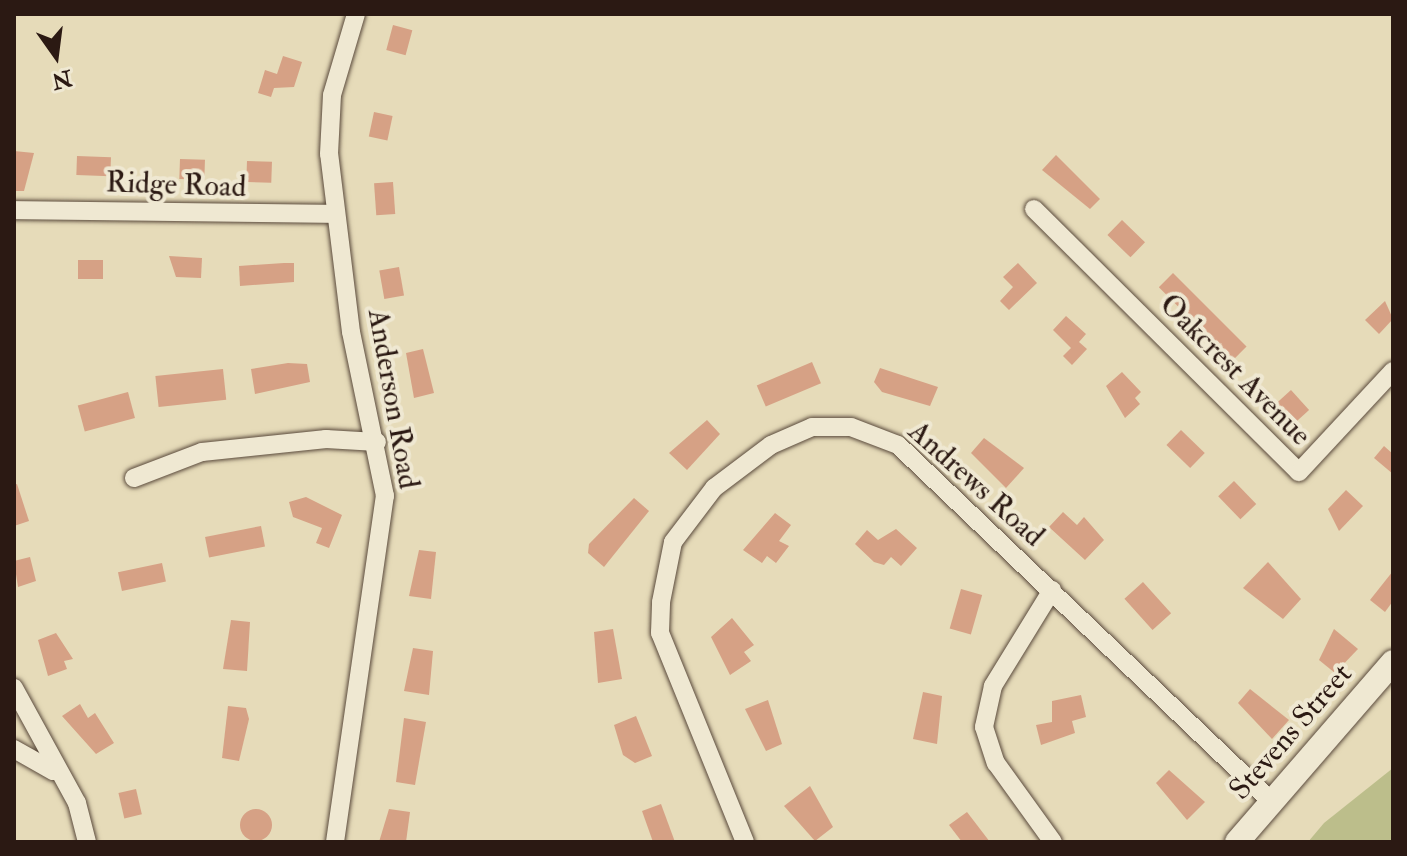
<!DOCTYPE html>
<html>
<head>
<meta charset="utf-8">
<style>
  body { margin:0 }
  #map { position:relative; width:1407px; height:856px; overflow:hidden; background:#e6dbb9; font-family:"IM FELL Double Pica",serif }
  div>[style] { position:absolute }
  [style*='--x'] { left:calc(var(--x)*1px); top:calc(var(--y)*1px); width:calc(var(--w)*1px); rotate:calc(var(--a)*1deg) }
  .green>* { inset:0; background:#bcbe8b }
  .building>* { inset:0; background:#d6a185; transform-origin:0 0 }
  .round { border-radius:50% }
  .roads { filter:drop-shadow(0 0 2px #5a4a3c) drop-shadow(0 0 2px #5a4a3c) }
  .street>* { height:18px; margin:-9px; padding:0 9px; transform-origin:9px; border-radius:9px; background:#efe8d2 }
  .secondary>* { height:24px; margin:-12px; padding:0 12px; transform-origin:12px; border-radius:12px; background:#efe8d2 }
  span { translate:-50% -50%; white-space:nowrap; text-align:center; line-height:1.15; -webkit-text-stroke:8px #efe8d2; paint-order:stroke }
  .street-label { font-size:30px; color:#2b1913 }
  .frame { position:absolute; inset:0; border:16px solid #2b1913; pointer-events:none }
  .north { position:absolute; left:16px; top:16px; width:80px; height:80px; -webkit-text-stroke:6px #efe8d2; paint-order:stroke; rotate:166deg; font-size:22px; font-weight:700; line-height:32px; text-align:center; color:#2b1913 }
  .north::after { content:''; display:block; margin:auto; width:28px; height:36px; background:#2b1913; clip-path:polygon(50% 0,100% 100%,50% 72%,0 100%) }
</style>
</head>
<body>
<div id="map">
  <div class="green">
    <div style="clip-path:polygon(1393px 768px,1393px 842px,1308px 842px,1324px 823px)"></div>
  </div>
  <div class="building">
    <div style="left:393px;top:25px;width:20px;height:26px;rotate:15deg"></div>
    <div style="clip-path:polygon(283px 56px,302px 62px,294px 87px,274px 88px,271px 97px,258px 93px,265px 70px,277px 74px)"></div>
    <div style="left:374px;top:112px;width:19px;height:25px;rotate:12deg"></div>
    <div style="clip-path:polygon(14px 151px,34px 153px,24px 191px,14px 191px)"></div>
    <div style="clip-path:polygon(1056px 155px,1100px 199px,1090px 209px,1042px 170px)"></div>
    <div style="left:77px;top:156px;width:34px;height:19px;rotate:2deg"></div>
    <div style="left:180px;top:159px;width:25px;height:20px;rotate:2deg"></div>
    <div style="left:247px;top:161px;width:25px;height:21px;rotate:2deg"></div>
    <div style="left:393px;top:182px;width:32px;height:19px;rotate:86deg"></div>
    <div style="left:1122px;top:220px;width:32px;height:21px;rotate:44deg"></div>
    <div style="clip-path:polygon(169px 256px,202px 258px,201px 278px,176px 277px)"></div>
    <div style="left:78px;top:260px;width:25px;height:19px"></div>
    <div style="clip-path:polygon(284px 263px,294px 263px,294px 282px,240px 286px,239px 266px)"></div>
    <div style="clip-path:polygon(1018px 263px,1037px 283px,1009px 310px,1000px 301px,1013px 287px,1003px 277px)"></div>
    <div style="left:399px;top:267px;width:29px;height:20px;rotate:80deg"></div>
    <div style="left:1173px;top:273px;width:104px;height:20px;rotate:45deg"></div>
    <div style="clip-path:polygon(1385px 301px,1393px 319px,1379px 334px,1365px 320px)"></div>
    <div style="clip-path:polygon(1066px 316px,1086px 334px,1079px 342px,1087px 349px,1072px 365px,1063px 356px,1071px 348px,1053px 330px)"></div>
    <div style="clip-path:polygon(423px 349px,434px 393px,414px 398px,406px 353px)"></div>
    <div style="left:812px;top:362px;width:23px;height:60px;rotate:67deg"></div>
    <div style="clip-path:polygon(288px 363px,307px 364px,310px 382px,255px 394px,251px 369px)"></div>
    <div style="clip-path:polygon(880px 368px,938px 387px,930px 406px,882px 392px,874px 382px)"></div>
    <div style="left:223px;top:369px;width:31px;height:68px;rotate:84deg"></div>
    <div style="clip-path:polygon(1122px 372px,1141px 392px,1135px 398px,1140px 404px,1125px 418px,1106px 386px)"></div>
    <div style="left:1291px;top:390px;width:27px;height:20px;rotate:48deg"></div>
    <div style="left:128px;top:392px;width:27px;height:52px;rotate:75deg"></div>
    <div style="clip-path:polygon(707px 420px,720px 434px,687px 470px,669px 453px)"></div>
    <div style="left:1181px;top:430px;width:33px;height:21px;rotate:44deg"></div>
    <div style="clip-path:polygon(984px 438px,1024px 468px,1006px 488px,971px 453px)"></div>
    <div style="clip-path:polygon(1384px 446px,1393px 454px,1393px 474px,1374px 458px)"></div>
    <div style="left:1234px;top:481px;width:32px;height:22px;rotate:46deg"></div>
    <div style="clip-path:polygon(17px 484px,29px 521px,14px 526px,14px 485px)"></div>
    <div style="clip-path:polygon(1346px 490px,1363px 506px,1339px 531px,1328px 509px)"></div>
    <div style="clip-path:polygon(306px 497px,342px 515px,329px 548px,316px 543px,322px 528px,293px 517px,289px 502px)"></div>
    <div style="clip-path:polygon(634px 498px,649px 511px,604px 567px,588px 553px,589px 544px)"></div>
    <div style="clip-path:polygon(1063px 512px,1077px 525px,1084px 517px,1104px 540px,1085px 560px,1049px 527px)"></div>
    <div style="clip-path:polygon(775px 513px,791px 525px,779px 541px,789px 546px,776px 563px,767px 556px,762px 563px,743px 550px)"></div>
    <div style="left:261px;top:526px;width:21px;height:57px;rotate:79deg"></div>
    <div style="clip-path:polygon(896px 529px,917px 548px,901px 566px,891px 557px,884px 565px,874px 562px,855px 544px,867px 530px,878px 540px)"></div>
    <div style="clip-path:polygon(419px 550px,436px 552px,431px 599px,409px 596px)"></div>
    <div style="clip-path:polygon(30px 557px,36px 581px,18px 587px,14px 561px)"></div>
    <div style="clip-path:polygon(1268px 562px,1301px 599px,1283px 619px,1243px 588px)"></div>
    <div style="left:162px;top:563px;width:19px;height:45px;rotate:78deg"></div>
    <div style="clip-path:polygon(1393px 571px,1393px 601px,1385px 612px,1370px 600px)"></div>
    <div style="left:1143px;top:582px;width:42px;height:25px;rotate:48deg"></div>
    <div style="left:961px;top:589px;width:22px;height:41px;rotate:16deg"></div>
    <div style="clip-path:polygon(732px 618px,754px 645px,744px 652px,751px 661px,730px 675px,711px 637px)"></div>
    <div style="clip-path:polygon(231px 620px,250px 622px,247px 671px,223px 669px)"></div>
    <div style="clip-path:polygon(613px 629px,622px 679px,598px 683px,594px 632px)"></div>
    <div style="clip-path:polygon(1334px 629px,1358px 649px,1335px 673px,1319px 660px)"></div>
    <div style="clip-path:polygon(56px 633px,73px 659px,64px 661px,67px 669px,48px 676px,38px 640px)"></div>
    <div style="clip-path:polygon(413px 648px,433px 651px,429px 695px,404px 691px)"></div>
    <div style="clip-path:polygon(1250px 689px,1289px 720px,1272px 739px,1238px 703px)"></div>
    <div style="clip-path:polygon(923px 692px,942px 696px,937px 744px,913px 739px)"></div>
    <div style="clip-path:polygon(1081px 695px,1086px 717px,1072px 721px,1075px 733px,1041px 745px,1036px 725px,1052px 722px,1052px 701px)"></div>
    <div style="clip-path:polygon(768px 700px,782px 744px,766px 751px,745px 709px)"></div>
    <div style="clip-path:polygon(80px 704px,88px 718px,95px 713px,114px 743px,96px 754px,62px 716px)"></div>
    <div style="clip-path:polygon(228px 706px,246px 708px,249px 719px,239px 761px,222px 758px)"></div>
    <div style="clip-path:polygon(636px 716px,652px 756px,635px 763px,623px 755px,614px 725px)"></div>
    <div style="clip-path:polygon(404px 718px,426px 722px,415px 785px,396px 782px)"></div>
    <div style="clip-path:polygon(1169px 770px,1205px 802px,1187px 820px,1156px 783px)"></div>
    <div style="clip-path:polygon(810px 786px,833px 827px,815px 841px,784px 806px)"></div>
    <div style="left:136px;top:789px;width:26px;height:18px;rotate:77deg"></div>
    <div style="clip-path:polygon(661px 804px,675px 842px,653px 842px,642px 811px)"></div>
    <div class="round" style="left:240px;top:809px;width:32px;height:32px"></div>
    <div style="clip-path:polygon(389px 809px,410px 812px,406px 842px,379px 842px)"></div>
    <div style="clip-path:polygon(967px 812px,990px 842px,962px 842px,949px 825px)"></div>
  </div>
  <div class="roads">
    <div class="street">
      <div style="--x:1034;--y:209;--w:373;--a:44.8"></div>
      <div style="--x:1299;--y:472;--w:138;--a:-47.1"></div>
      <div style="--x:14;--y:210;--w:321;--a:0.7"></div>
      <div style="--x:134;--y:478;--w:73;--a:-20.9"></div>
      <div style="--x:202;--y:452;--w:125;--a:-6"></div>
      <div style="--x:326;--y:439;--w:51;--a:3.4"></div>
      <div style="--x:1052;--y:590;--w:113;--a:121.6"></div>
      <div style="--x:993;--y:686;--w:42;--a:102.4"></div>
      <div style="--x:984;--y:727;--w:38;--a:72"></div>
      <div style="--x:996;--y:763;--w:97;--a:54.2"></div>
      <div style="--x:14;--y:688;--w:131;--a:61.3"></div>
      <div style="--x:77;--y:803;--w:40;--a:75.6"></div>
      <div style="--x:14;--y:749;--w:45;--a:29.4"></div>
      <div style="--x:335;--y:842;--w:350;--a:-81.8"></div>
      <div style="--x:385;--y:496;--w:167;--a:-101.7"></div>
      <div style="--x:351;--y:332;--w:179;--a:-97"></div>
      <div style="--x:329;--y:154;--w:59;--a:-87.1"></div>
      <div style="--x:332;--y:95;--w:84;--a:-73.5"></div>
      <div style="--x:745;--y:842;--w:226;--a:-112.1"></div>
      <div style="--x:660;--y:633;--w:31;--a:-88"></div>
      <div style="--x:661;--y:602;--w:61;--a:-78.7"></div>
      <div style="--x:673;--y:542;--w:68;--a:-52.8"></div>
      <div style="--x:714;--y:488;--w:71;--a:-37"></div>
      <div style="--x:771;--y:445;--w:45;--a:-23.7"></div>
      <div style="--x:812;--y:427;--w:39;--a:0"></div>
      <div style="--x:851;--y:427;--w:50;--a:21"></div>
      <div style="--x:898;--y:445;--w:518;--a:43.67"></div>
    </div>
    <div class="secondary">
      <div style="--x:1237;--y:842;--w:238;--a:-49.1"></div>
    </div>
  </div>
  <div class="street-label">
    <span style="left:176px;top:185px;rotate:2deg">Ridge Road</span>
    <span style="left:1235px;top:370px;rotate:45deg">Oakcrest Avenue</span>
    <span style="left:393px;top:399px;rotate:80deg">Anderson Road</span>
    <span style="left:976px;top:484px;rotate:42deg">Andrews Road</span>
    <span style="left:1291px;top:732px;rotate:-49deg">Stevens Street</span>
  </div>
  <div class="frame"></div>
  <div class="north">N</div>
</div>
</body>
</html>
